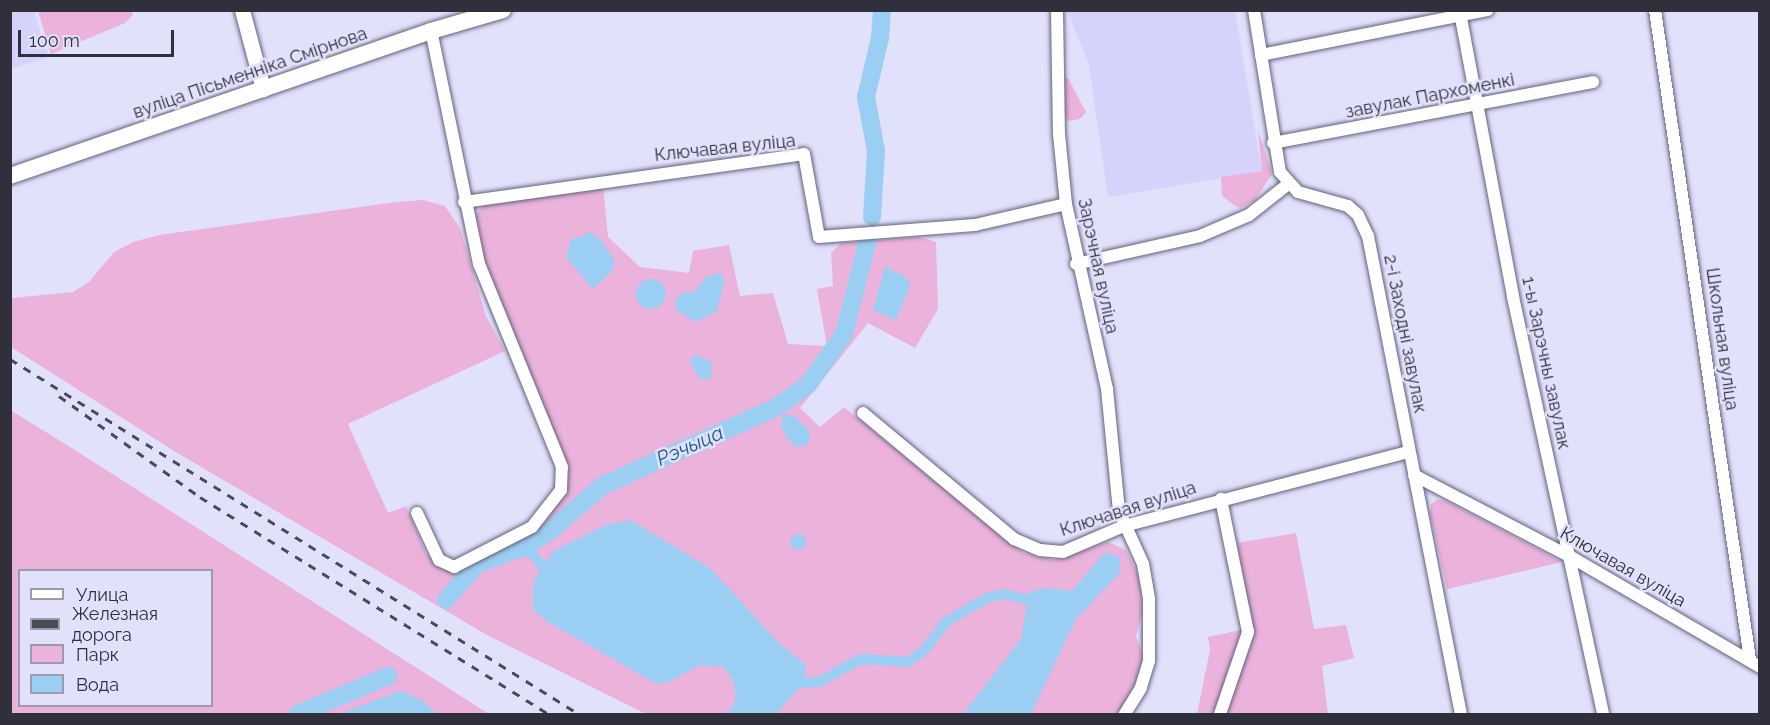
<!DOCTYPE html>
<html>
<head>
<meta charset="utf-8">
<style>
  body { margin:0 }
  #map { position:relative; width:1770px; height:725px; overflow:hidden; background:#e2e1fc; font-family:Raleway,sans-serif }
  div>[style] { position:absolute }
  [style*='--x'] { left:calc(var(--x)*1px); top:calc(var(--y)*1px); width:calc(var(--w)*1px); rotate:calc(var(--a)*1deg) }
  .built>* { inset:0; background:#d5d2fb }
  .green>* { inset:0; background:#ebb2db }
  .water>* { inset:0; background:#9acef2 }
  .round { border-radius:50% }
  .canal>* { height:10px; margin:-5px; padding:0 5px; transform-origin:5px; border-radius:5px; background:#9acef2 }
  .river>* { height:18px; margin:-9px; padding:0 9px; transform-origin:9px; border-radius:9px; background:#9acef2 }
  .roads { filter:drop-shadow(0 0 2px #63617e) drop-shadow(0 0 2px #63617e) }
  .minor>* { height:12px; margin:-6px; padding:0 6px; transform-origin:6px; border-radius:6px; background:#fff }
  .tertiary>* { height:15px; margin:-7.5px; padding:0 7.5px; transform-origin:7.5px; border-radius:7.5px; background:#fff }
  .secondary>* { height:16px; margin:-8px; padding:0 8px; transform-origin:8px; border-radius:8px; background:#fff }
  .rail>* { height:3px; margin-top:-1.5px; transform-origin:0; background:repeating-linear-gradient(90deg,#4a4958 0 8px,transparent 0 16px) }
  span { translate:-50% -50%; white-space:nowrap; text-align:center; line-height:1.15; -webkit-text-stroke:5px #e2e1fc; paint-order:stroke }
  .street-label { font-size:18px; color:#302f3c }
  .water-label { font-size:20px; color:#165c84; font-style:italic }
  .frame { position:absolute; inset:0; border:12px solid #302f3c; pointer-events:none }
  .legend { position:absolute; left:18px; top:569px; width:195px; height:138px; box-sizing:border-box; background:#e2e1fc; border:2px solid #9b9aaf; margin:0; padding:8px 10px; list-style:none; font-size:18px; color:#302f3c }
  .legend li { display:flex; align-items:center; gap:12px; height:30px }
  .legend b { width:30px; border:2px solid #9b9aaf }
  .scale { position:absolute; left:18px; top:30px; width:156px; height:27px; box-sizing:border-box; border:3px solid #302f3c; border-top:0; padding-left:8px; font-size:18px; line-height:21px; white-space:nowrap; color:#302f3c; -webkit-text-stroke:4px #e2e1fc; paint-order:stroke }
</style>
</head>
<body>
<div id="map">
  <div class="built">
    <div style="clip-path:polygon(10px 11px,34px 11px,48px 57px,11px 69px)"></div>
    <div style="clip-path:polygon(1067px 11px,1235px 11px,1262px 171px,1108px 197px,1089px 65px)"></div>
  </div>
  <div class="green">
    <div style="clip-path:polygon(132px 11px,133px 15px,125px 23px,51px 54px,38px 11px)"></div>
    <div style="clip-path:polygon(1065px 78px,1068px 78px,1086px 112px,1080px 119px,1069px 121px,1065px 116px)"></div>
    <div style="clip-path:polygon(1258px 130px,1272px 174px,1255px 200px,1241px 208px,1235px 206px,1222px 196px,1221px 177px,1262px 171px)"></div>
    <div style="clip-path:polygon(603px 185px,608px 237px,640px 267px,689px 273px,693px 251px,729px 245px,740px 296px,773px 293px,788px 344px,827px 346px,817px 289px,833px 286px,831px 253px,841px 243px,919px 237px,936px 242px,938px 309px,915px 348px,868px 323px,800px 408px,820px 427px,844px 407px,1023px 553px,1053px 560px,1108px 542px,1126px 550px,1139px 576px,1143px 612px,1136px 636px,1143px 655px,1137px 680px,1118px 714px,646px 714px,487px 635px,174px 451px,11px 347px,11px 298px,73px 292px,89px 282px,114px 252px,133px 242px,159px 235px,396px 202px,423px 200px,445px 206px,460px 228px,486px 316px,505px 351px,348px 424px,388px 513px,406px 506px,426px 554px,439px 566px,448px 568px,542px 522px,565px 466px,482px 257px,474px 218px,484px 204px)"></div>
    <div style="clip-path:polygon(evenodd,10px 410px,67px 445px,489px 714px,11px 714px,10px 410px,20px 570px,212px 570px,212px 706px,20px 706px,20px 570px)"></div>
    <div style="clip-path:polygon(1438px 499px,1446px 501px,1562px 562px,1447px 589px,1430px 513px,1431px 504px)"></div>
    <div style="clip-path:polygon(1296px 533px,1314px 629px,1346px 625px,1354px 658px,1322px 666px,1328px 714px,1197px 714px,1210px 650px,1208px 637px,1250px 628px,1237px 543px)"></div>
  </div>
  <div class="water">
    <div style="clip-path:polygon(591px 232px,600px 239px,615px 261px,612px 271px,593px 289px,566px 257px,571px 240px)"></div>
    <div style="clip-path:polygon(885px 266px,907px 278px,910px 286px,896px 320px,873px 310px)"></div>
    <div style="clip-path:polygon(721px 273px,725px 281px,716px 312px,694px 322px,676px 309px,675px 301px,681px 294px,693px 292px,708px 276px)"></div>
    <div class="round" style="left:636px;top:279px;width:30px;height:30px"></div>
    <div style="clip-path:polygon(696px 355px,711px 362px,712px 377px,705px 380px,699px 377px,689px 361px)"></div>
    <div style="clip-path:polygon(784px 415px,793px 415px,808px 429px,810px 438px,807px 445px,797px 447px,790px 442px,780px 425px)"></div>
    <div style="clip-path:polygon(630px 520px,711px 569px,779px 643px,805px 664px,805px 682px,776px 714px,721px 714px,732px 709px,736px 695px,732px 678px,723px 667px,700px 665px,667px 683px,655px 683px,545px 620px,533px 609px,533px 582px,552px 552px,606px 525px)"></div>
    <div class="round" style="left:790px;top:534px;width:16px;height:16px"></div>
    <div style="clip-path:polygon(1104px 553px,1116px 555px,1120px 559px,1119px 574px,1076px 619px,1031px 714px,963px 714px,1021px 639px,1029px 592px,1044px 588px,1072px 591px)"></div>
    <div style="clip-path:polygon(400px 691px,422px 700px,437px 714px,339px 714px)"></div>
  </div>
  <div class="canal">
    <div style="--x:526;--y:546;--w:38;--a:51"></div>
    <div style="--x:790;--y:684;--w:29;--a:-4"></div>
    <div style="--x:819;--y:682;--w:48;--a:-28.7"></div>
    <div style="--x:861;--y:659;--w:47;--a:3.7"></div>
    <div style="--x:908;--y:662;--w:19;--a:-35"></div>
    <div style="--x:924;--y:651;--w:38;--a:-53"></div>
    <div style="--x:947;--y:621;--w:46;--a:-29.9"></div>
    <div style="--x:987;--y:598;--w:16;--a:-14"></div>
    <div style="--x:1003;--y:594;--w:23;--a:13"></div>
  </div>
  <div class="river">
    <div style="--x:872;--y:217;--w:66;--a:-86.5"></div>
    <div style="--x:876;--y:151;--w:55;--a:-100.5"></div>
    <div style="--x:866;--y:97;--w:61;--a:-76.7"></div>
    <div style="--x:880;--y:38;--w:28;--a:-86"></div>
    <div style="--x:446;--y:600;--w:48;--a:-49.3"></div>
    <div style="--x:477;--y:564;--w:52;--a:-20.2"></div>
    <div style="--x:526;--y:546;--w:28;--a:-32"></div>
    <div style="--x:550;--y:531;--w:69;--a:-40.9"></div>
    <div style="--x:602;--y:486;--w:190;--a:-24.3"></div>
    <div style="--x:775;--y:408;--w:40;--a:-34.9"></div>
    <div style="--x:808;--y:385;--w:62;--a:-54.8"></div>
    <div style="--x:844;--y:334;--w:97;--a:-75.7"></div>
    <div style="--x:298;--y:714;--w:98;--a:-22.9"></div>
  </div>
  <div class="roads">
    <div class="minor">
      <div style="--x:1057;--y:10;--w:124;--a:89.1"></div>
      <div style="--x:1059;--y:134;--w:70;--a:84.3"></div>
      <div style="--x:1066;--y:204;--w:189;--a:77.5"></div>
      <div style="--x:1107;--y:389;--w:123;--a:84.4"></div>
      <div style="--x:1119;--y:511;--w:58;--a:65.6"></div>
      <div style="--x:1143;--y:564;--w:36;--a:80"></div>
      <div style="--x:1149;--y:599;--w:62;--a:90"></div>
      <div style="--x:1149;--y:661;--w:28;--a:107"></div>
      <div style="--x:1141;--y:688;--w:31;--a:122"></div>
      <div style="--x:1254;--y:10;--w:164;--a:80.9"></div>
      <div style="--x:1280;--y:172;--w:27;--a:48"></div>
      <div style="--x:1298;--y:192;--w:52;--a:15.6"></div>
      <div style="--x:1348;--y:206;--w:13;--a:42"></div>
      <div style="--x:1358;--y:215;--w:23;--a:65"></div>
      <div style="--x:1368;--y:236;--w:487;--a:79"></div>
      <div style="--x:1655;--y:10;--w:657;--a:81.68"></div>
      <div style="--x:1461;--y:18;--w:284;--a:79.4"></div>
      <div style="--x:1513;--y:297;--w:427;--a:77.8"></div>
      <div style="--x:1261;--y:55;--w:231;--a:-11.2"></div>
      <div style="--x:1273;--y:143;--w:326;--a:-10.8"></div>
      <div style="--x:464;--y:202;--w:343;--a:-8"></div>
      <div style="--x:804;--y:154;--w:84;--a:79.8"></div>
      <div style="--x:819;--y:237;--w:156;--a:-4.4"></div>
      <div style="--x:975;--y:225;--w:93;--a:-13"></div>
      <div style="--x:1076;--y:264;--w:127;--a:-12.7"></div>
      <div style="--x:1200;--y:236;--w:53;--a:-23.2"></div>
      <div style="--x:1249;--y:215;--w:48;--a:-38.3"></div>
      <div style="--x:863;--y:413;--w:197;--a:39.8"></div>
      <div style="--x:1014;--y:539;--w:28;--a:23"></div>
      <div style="--x:1040;--y:550;--w:23;--a:5"></div>
      <div style="--x:1063;--y:552;--w:66;--a:-23.1"></div>
      <div style="--x:1124;--y:526;--w:294;--a:-14.6"></div>
      <div style="--x:1414;--y:475;--w:177;--a:27.6"></div>
      <div style="--x:1571;--y:557;--w:219;--a:30.2"></div>
      <div style="--x:417;--y:513;--w:52;--a:64.9"></div>
      <div style="--x:439;--y:560;--w:17;--a:25"></div>
      <div style="--x:454;--y:567;--w:88;--a:-27.1"></div>
      <div style="--x:532;--y:527;--w:47;--a:-51.9"></div>
      <div style="--x:561;--y:490;--w:23;--a:-88"></div>
      <div style="--x:562;--y:467;--w:219;--a:-112.2"></div>
      <div style="--x:479;--y:264;--w:238;--a:-101.6"></div>
      <div style="--x:1220;--y:714;--w:87;--a:-71.1"></div>
      <div style="--x:1248;--y:632;--w:136;--a:-101.5"></div>
    </div>
    <div class="tertiary">
      <div style="--x:242;--y:10;--w:82;--a:75.1"></div>
    </div>
    <div class="secondary">
      <div style="--x:10;--y:176;--w:445;--a:-19"></div>
      <div style="--x:431;--y:31;--w:75;--a:-16.3"></div>
    </div>
  </div>
  <div class="rail">
    <div style="--x:10;--y:359;--w:671;--a:31.96"></div>
    <div style="--x:59;--y:396;--w:173;--a:35.6"></div>
    <div style="--x:200;--y:497;--w:411;--a:31.9"></div>
  </div>
  <div class="street-label">
    <span style="left:250px;top:73px;rotate:-19deg">вуліца Пісьменніка Смірнова</span>
    <span style="left:1430px;top:96px;rotate:-11deg">завулак Пархоменкі</span>
    <span style="left:725px;top:148px;rotate:-6deg">Ключавая вуліца</span>
    <span style="left:1098px;top:266px;rotate:78deg">Зарэчная вуліца</span>
    <span style="left:1405px;top:334px;rotate:79deg">2-і Заходні завулак</span>
    <span style="left:1722px;top:339px;rotate:82deg">Школьная вуліца</span>
    <span style="left:1546px;top:363px;rotate:78deg">1-ы Зарэчны завулак</span>
    <span style="left:1128px;top:509px;rotate:-18deg">Ключавая вуліца</span>
    <span style="left:1623px;top:567px;rotate:30deg">Ключавая вуліца</span>
  </div>
  <div class="water-label">
    <span style="left:690px;top:446px;rotate:-24deg">Рэчыца</span>
  </div>
  <div class="frame"></div>
  <ul class="legend">
  <li><b style="height:8px;background:#fff"></b>Улица</li>
  <li><b style="height:8px;background:#4a4958"></b>Железная дорога</li>
  <li><b style="height:16px;background:#ebb2db"></b>Парк</li>
  <li><b style="height:16px;background:#9acef2"></b>Вода</li>
  </ul>
  <div class="scale">100 m</div>
</div>
</body>
</html>
